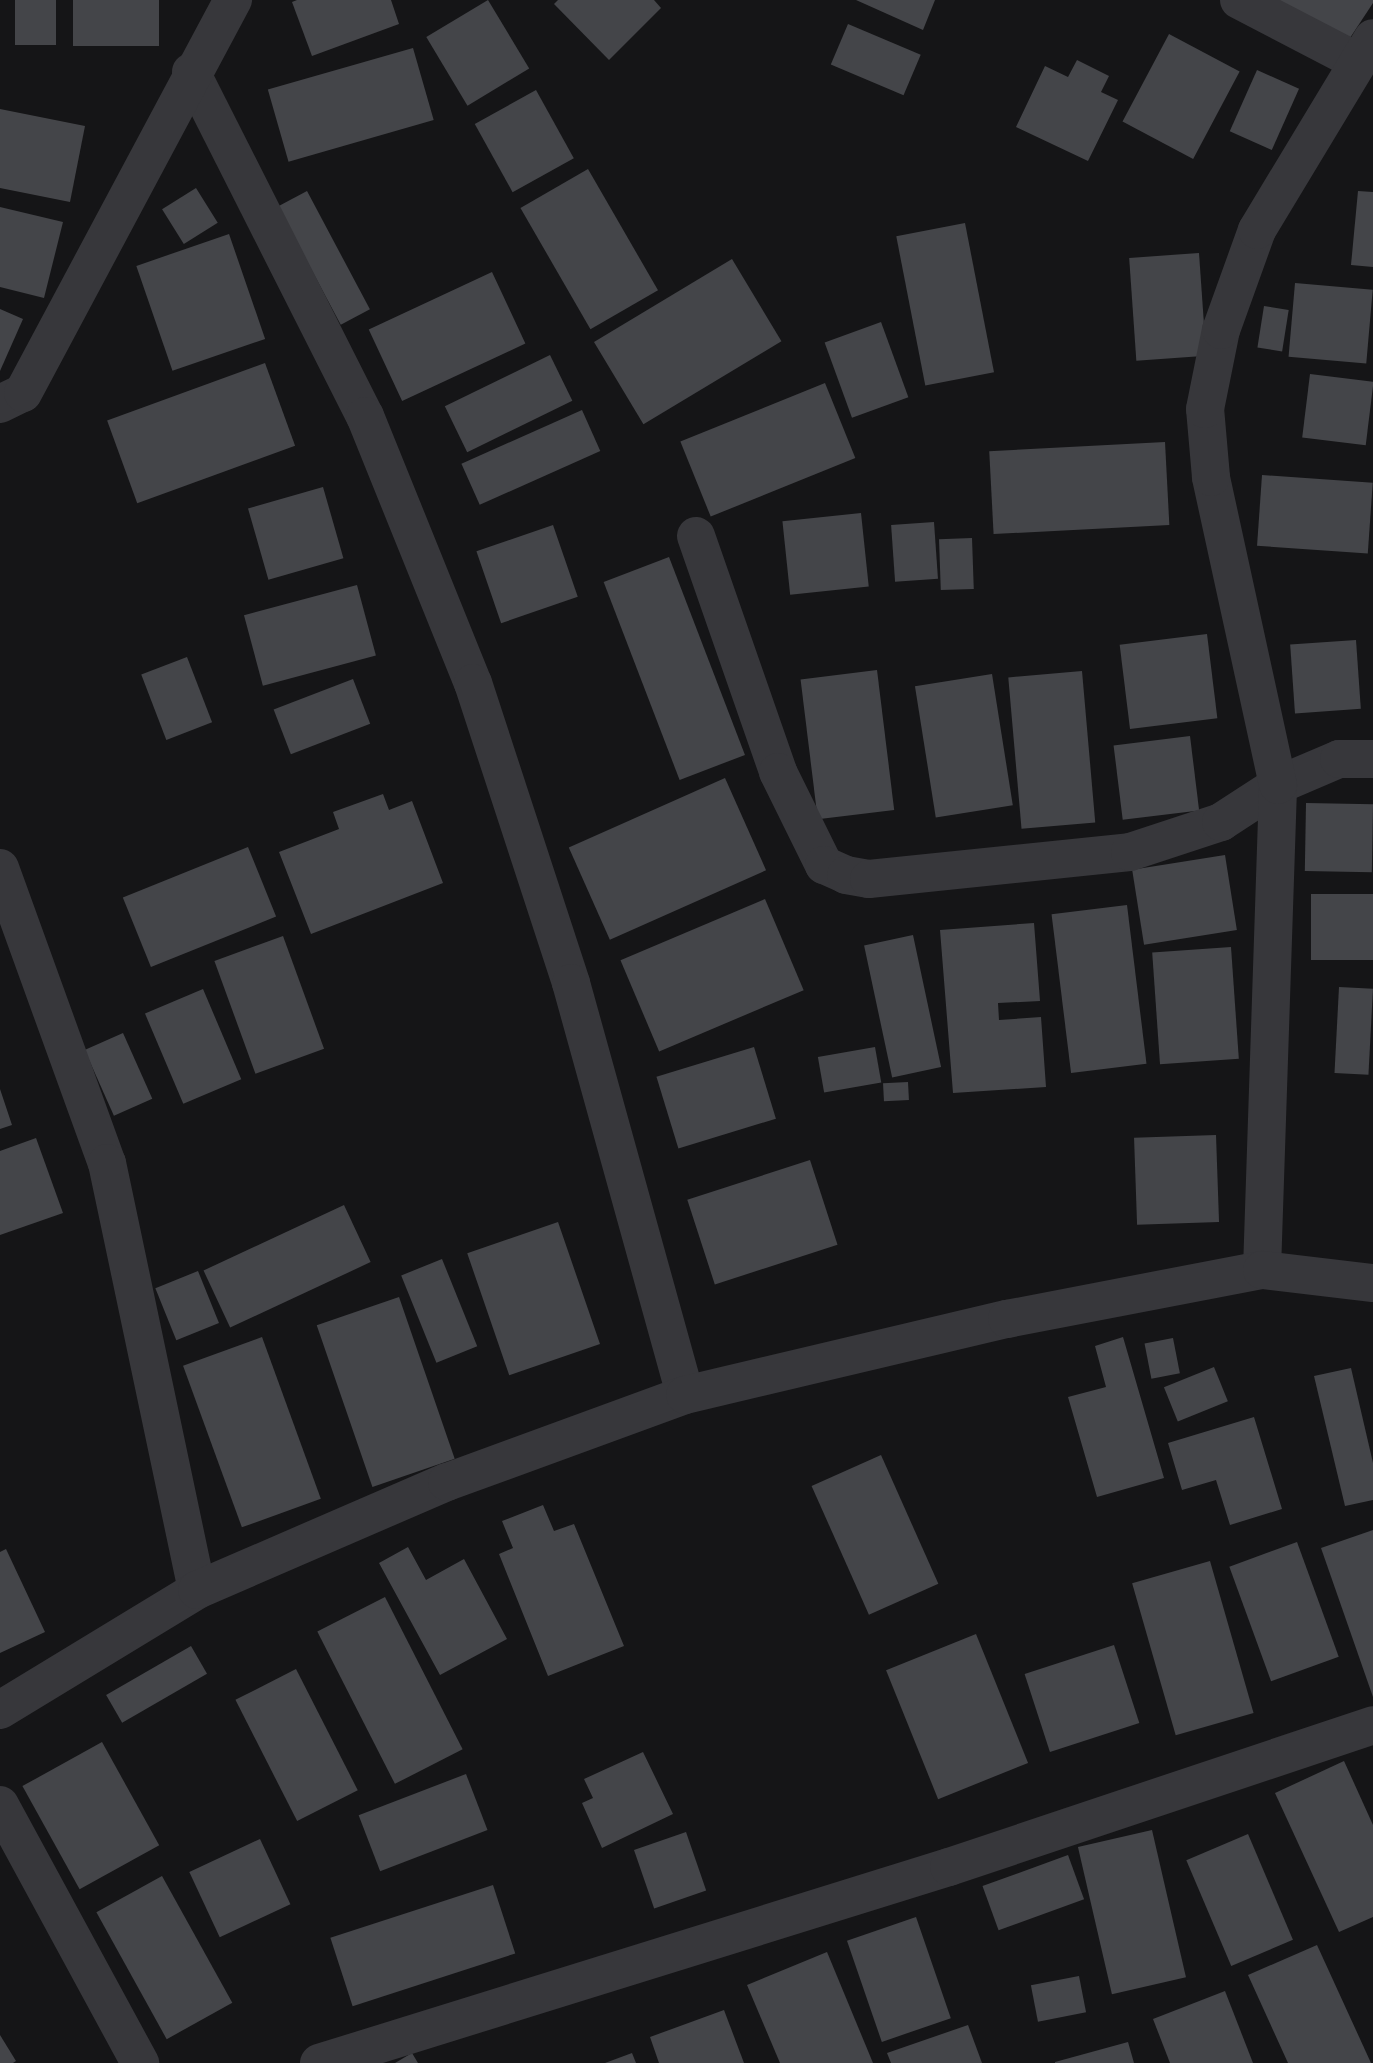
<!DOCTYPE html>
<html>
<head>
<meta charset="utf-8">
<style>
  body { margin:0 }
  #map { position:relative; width:1373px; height:2063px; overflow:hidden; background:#151517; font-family:"Golos Text",sans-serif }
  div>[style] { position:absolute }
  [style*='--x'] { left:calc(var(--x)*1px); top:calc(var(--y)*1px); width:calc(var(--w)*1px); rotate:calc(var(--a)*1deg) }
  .building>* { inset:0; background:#444549; transform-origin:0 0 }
  .minor>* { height:38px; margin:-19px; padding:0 19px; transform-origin:19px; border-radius:19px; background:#37373b }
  span { translate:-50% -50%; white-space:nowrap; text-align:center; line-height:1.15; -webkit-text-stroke:7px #101012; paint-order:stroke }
</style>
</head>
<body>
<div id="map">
  <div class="building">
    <div style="left:15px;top:0;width:41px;height:45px"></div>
    <div style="left:73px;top:0;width:86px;height:46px"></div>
    <div style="clip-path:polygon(297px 0,391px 0,399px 24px,312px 56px,292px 2px)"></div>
    <div style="left:488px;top:0;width:80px;height:72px;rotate:59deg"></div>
    <div style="clip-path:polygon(558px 0,654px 0,661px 8px,609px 60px,554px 4px)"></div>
    <div style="clip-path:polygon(856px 0,935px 0,923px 30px)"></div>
    <div style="clip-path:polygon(1271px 0,1373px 0,1373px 3px,1344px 47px)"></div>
    <div style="left:848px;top:24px;width:79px;height:44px;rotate:23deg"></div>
    <div style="left:1169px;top:34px;width:80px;height:99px;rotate:28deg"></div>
    <div style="left:413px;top:48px;width:75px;height:151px;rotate:74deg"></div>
    <div style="clip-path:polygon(1077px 60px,1109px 76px,1101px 92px,1118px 100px,1088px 161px,1016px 127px,1045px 66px,1068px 77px)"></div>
    <div style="left:1257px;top:70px;width:46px;height:67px;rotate:24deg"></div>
    <div style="left:536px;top:90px;width:78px;height:70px;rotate:61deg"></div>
    <div style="clip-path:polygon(0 109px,85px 126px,70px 202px,0 188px)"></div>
    <div style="left:588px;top:169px;width:140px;height:78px;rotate:60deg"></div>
    <div style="left:196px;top:188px;width:41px;height:40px;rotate:58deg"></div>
    <div style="left:307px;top:191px;width:134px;height:33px;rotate:62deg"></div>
    <div style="clip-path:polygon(1358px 191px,1373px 192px,1373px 267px,1351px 265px)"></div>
    <div style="clip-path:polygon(0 207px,63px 222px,44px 298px,0 287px)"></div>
    <div style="left:965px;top:223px;width:152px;height:70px;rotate:79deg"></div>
    <div style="left:229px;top:234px;width:111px;height:98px;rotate:71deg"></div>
    <div style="left:1199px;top:253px;width:103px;height:70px;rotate:86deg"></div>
    <div style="left:732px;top:259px;width:96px;height:161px;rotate:59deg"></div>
    <div style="left:492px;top:272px;width:79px;height:136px;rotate:65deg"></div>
    <div style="left:1295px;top:283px;width:78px;height:74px;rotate:5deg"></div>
    <div style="left:1264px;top:306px;width:25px;height:42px;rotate:9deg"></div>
    <div style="clip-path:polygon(0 309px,23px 319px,0 371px)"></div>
    <div style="left:881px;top:322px;width:80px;height:60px;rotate:70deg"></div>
    <div style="left:550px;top:355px;width:51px;height:117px;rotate:64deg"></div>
    <div style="left:265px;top:363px;width:88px;height:168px;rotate:70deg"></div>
    <div style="left:1310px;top:374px;width:64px;height:64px;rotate:7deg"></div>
    <div style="left:825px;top:383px;width:81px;height:156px;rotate:68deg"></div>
    <div style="left:582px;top:410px;width:45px;height:132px;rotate:66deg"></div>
    <div style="left:1165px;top:442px;width:83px;height:176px;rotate:87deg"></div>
    <div style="left:1262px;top:475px;width:111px;height:71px;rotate:4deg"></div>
    <div style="left:323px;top:487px;width:74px;height:78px;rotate:74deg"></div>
    <div style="left:861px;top:513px;width:74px;height:79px;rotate:84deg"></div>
    <div style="left:934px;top:522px;width:57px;height:43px;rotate:86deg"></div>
    <div style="left:553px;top:525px;width:76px;height:81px;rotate:71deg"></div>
    <div style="left:972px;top:538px;width:51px;height:33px;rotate:88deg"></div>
    <div style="left:669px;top:557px;width:212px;height:70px;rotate:69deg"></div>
    <div style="left:357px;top:585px;width:73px;height:117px;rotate:75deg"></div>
    <div style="left:1207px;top:634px;width:85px;height:88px;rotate:83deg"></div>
    <div style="left:1356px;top:640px;width:69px;height:66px;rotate:86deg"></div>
    <div style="left:187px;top:657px;width:70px;height:49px;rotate:69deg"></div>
    <div style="left:877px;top:670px;width:141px;height:77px;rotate:83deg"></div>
    <div style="left:1082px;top:671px;width:152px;height:74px;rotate:85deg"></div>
    <div style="left:992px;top:674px;width:133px;height:78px;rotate:81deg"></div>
    <div style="left:353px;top:679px;width:48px;height:85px;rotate:69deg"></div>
    <div style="left:1190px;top:736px;width:75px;height:77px;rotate:83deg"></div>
    <div style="left:725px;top:778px;width:101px;height:171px;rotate:66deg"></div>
    <div style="clip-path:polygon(383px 794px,389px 810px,412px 801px,443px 883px,311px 934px,279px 852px,339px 829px,333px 812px)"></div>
    <div style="left:1306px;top:803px;width:67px;height:68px;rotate:1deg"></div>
    <div style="left:248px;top:847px;width:75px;height:135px;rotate:68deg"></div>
    <div style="left:1225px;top:855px;width:76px;height:94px;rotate:81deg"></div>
    <div style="left:1373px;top:894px;width:66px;height:62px;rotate:90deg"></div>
    <div style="left:765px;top:899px;width:99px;height:157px;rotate:67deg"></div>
    <div style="left:1127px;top:905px;width:160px;height:76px;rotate:83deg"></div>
    <div style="clip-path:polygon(1034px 923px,1040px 1001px,998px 1003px,999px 1020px,1041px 1017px,1046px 1087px,953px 1093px,940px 930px)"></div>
    <div style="left:913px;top:935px;width:135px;height:50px;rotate:78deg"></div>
    <div style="left:283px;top:936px;width:120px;height:73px;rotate:70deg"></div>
    <div style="left:1231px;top:947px;width:112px;height:79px;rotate:86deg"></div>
    <div style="left:1339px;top:987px;width:34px;height:86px;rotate:3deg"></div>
    <div style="left:203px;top:989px;width:98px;height:63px;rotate:67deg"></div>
    <div style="left:123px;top:1033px;width:72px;height:42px;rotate:66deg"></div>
    <div style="left:754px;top:1047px;width:75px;height:102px;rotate:73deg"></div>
    <div style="left:875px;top:1047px;width:36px;height:58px;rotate:80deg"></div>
    <div style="left:908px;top:1082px;width:18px;height:25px;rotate:87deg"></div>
    <div style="clip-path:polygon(0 1089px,12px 1125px,0 1129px)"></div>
    <div style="left:1216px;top:1135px;width:87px;height:82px;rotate:88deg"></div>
    <div style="clip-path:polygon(36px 1138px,63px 1213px,0 1235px,0 1151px)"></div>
    <div style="left:810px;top:1160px;width:89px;height:129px;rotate:72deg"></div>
    <div style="left:344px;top:1205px;width:63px;height:155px;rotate:65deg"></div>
    <div style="left:558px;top:1222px;width:129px;height:96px;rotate:71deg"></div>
    <div style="left:442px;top:1259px;width:94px;height:44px;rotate:68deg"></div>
    <div style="left:198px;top:1271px;width:56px;height:46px;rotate:68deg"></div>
    <div style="left:399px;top:1297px;width:171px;height:87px;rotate:71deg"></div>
    <div style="left:262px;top:1337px;width:172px;height:84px;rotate:70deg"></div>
    <div style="clip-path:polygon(1123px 1337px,1164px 1478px,1097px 1497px,1068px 1397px,1106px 1387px,1095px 1346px)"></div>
    <div style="left:1173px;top:1338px;width:36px;height:29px;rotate:79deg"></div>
    <div style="left:1214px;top:1367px;width:37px;height:54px;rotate:68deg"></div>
    <div style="clip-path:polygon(1351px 1368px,1373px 1463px,1373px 1500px,1345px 1506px,1314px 1376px)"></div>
    <div style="clip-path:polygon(1254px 1417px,1282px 1509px,1230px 1525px,1216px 1480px,1182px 1490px,1168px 1443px)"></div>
    <div style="left:881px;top:1455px;width:141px;height:76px;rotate:66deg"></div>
    <div style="clip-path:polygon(543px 1505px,554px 1531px,574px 1524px,624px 1646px,548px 1676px,499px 1554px,513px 1548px,502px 1521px)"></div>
    <div style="clip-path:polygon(1373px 1530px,1373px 1697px,1321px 1548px)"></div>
    <div style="left:1297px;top:1542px;width:122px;height:72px;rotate:70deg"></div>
    <div style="clip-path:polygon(408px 1547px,426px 1580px,464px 1559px,507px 1639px,440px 1675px,379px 1563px)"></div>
    <div style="clip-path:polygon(6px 1549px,45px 1632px,0 1653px,0 1552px)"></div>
    <div style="left:1210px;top:1561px;width:158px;height:81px;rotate:74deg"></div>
    <div style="left:385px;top:1597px;width:171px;height:76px;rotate:63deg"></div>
    <div style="left:976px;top:1634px;width:139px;height:97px;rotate:68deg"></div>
    <div style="left:1114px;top:1645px;width:82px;height:94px;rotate:72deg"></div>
    <div style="left:191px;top:1646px;width:32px;height:98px;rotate:60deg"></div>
    <div style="left:296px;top:1669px;width:136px;height:68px;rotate:63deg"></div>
    <div style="left:102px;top:1742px;width:118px;height:91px;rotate:61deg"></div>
    <div style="clip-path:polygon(643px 1752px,673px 1814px,602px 1848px,582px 1803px,593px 1798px,584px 1779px)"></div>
    <div style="clip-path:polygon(1344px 1761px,1373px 1825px,1373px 1917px,1339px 1932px,1275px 1793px)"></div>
    <div style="left:466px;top:1774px;width:60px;height:115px;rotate:69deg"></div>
    <div style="left:1152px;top:1830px;width:151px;height:76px;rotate:77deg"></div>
    <div style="left:686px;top:1832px;width:62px;height:55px;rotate:71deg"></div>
    <div style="left:1248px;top:1834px;width:115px;height:67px;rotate:67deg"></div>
    <div style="left:260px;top:1839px;width:72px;height:78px;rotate:65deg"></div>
    <div style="left:1068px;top:1855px;width:47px;height:91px;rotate:70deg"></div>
    <div style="left:162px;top:1876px;width:145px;height:75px;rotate:61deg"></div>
    <div style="left:493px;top:1885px;width:72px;height:171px;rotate:72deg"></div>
    <div style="left:916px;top:1917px;width:107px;height:73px;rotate:71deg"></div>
    <div style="clip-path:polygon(1317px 1945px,1371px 2063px,1288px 2063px,1248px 1975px)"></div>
    <div style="clip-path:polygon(827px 1952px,873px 2063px,780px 2063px,747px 1985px)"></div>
    <div style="left:1079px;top:1976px;width:37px;height:49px;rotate:79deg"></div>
    <div style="clip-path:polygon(1225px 1991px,1253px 2063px,1170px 2063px,1153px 2019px)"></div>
    <div style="clip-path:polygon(724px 2010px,744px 2063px,659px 2063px,650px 2037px)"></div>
    <div style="clip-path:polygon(968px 2025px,982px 2063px,891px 2063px,887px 2053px)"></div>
    <div style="clip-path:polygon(0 2035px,16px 2061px,13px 2063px,0 2063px)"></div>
    <div style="clip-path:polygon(1128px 2042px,1134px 2063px,1055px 2063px,1055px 2062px)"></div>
    <div style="clip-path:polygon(412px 2053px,418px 2063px,395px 2063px)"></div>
    <div style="clip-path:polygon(632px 2053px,636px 2063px,605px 2063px)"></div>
  </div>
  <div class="minor">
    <div style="--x:1239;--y:0;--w:132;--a:27.5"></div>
    <div style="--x:191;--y:72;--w:386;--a:63.2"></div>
    <div style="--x:365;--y:416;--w:288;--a:68"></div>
    <div style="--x:473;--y:683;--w:316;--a:71.9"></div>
    <div style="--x:571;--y:983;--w:427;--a:74.5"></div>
    <div style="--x:0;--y:404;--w:25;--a:-26"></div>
    <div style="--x:23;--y:393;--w:446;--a:-61.9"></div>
    <div style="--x:696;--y:536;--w:250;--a:70.8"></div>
    <div style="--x:778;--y:772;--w:104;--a:63.7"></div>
    <div style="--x:824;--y:865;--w:24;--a:24"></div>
    <div style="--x:846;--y:875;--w:23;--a:10"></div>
    <div style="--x:869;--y:879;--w:262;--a:-5.9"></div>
    <div style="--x:1130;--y:852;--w:96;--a:-18.2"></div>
    <div style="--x:1221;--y:822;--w:68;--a:-33"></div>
    <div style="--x:1278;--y:785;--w:66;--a:-23.1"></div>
    <div style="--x:1339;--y:759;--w:34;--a:0"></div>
    <div style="--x:0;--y:868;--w:314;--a:70.1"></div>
    <div style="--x:107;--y:1163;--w:436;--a:78.1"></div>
    <div style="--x:1262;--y:1270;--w:485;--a:-88.1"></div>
    <div style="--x:1278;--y:785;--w:315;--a:-102.3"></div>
    <div style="--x:1211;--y:477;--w:68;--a:-95"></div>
    <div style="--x:1205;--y:409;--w:81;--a:-78.6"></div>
    <div style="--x:1221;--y:330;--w:106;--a:-70.2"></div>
    <div style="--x:1257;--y:230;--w:224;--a:-58.9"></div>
    <div style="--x:0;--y:1710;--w:231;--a:-31.3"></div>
    <div style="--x:197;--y:1590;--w:272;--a:-23.4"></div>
    <div style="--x:447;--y:1482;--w:253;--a:-20.1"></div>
    <div style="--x:685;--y:1395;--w:331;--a:-13.3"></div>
    <div style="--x:1007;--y:1319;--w:260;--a:-10.9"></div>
    <div style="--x:1262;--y:1270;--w:112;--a:6.7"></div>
    <div style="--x:0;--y:1805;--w:294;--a:61.5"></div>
    <div style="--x:319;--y:2063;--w:660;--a:-17.28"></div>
    <div style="--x:949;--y:1867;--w:447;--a:-18.5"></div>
  </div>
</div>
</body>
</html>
